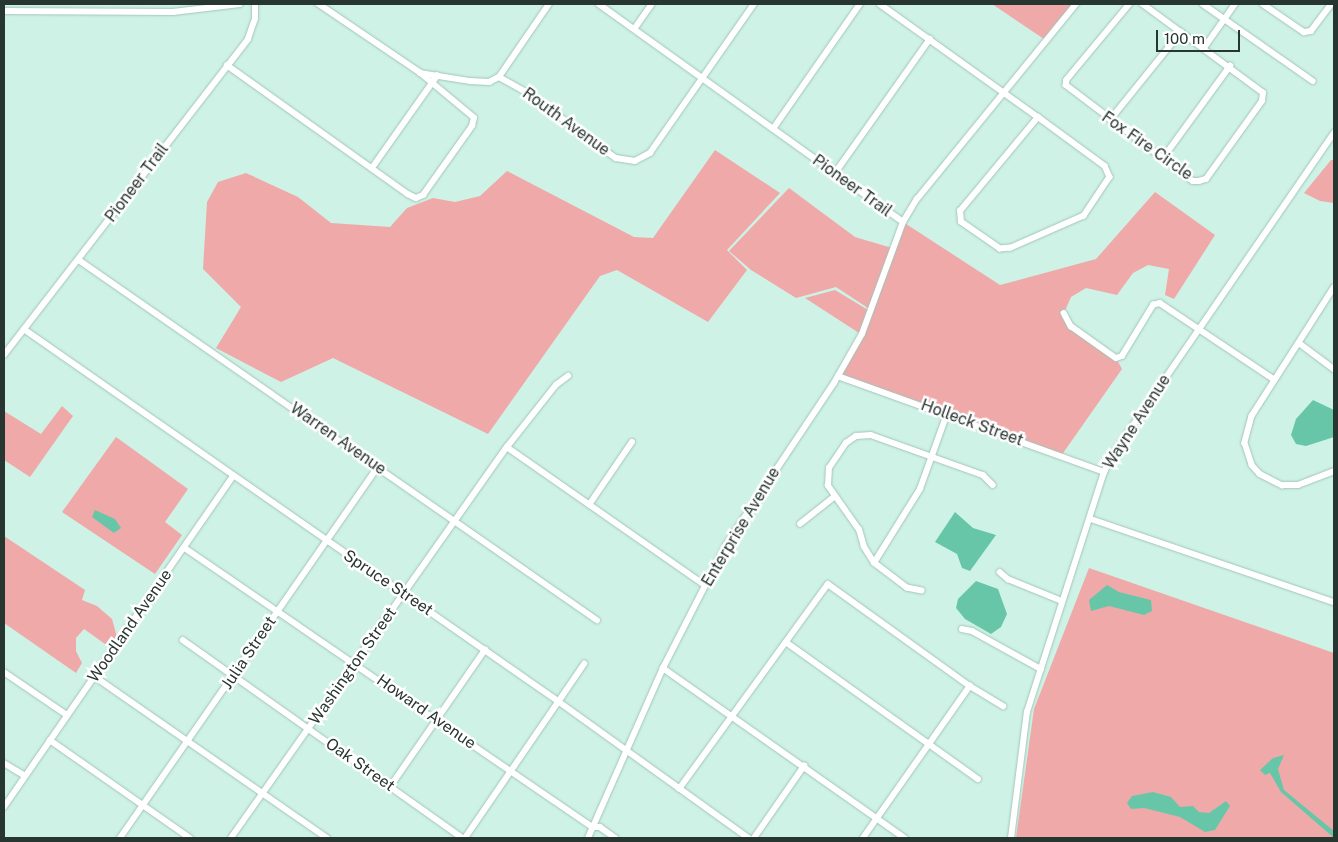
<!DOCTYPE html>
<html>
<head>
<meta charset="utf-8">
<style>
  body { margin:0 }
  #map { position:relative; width:1338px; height:842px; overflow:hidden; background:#cef2e5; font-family:"Public Sans",sans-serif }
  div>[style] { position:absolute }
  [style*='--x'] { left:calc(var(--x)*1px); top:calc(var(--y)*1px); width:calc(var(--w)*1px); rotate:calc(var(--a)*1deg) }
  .green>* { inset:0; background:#f0a9a9 }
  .water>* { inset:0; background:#68c6a8 }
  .roads { filter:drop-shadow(0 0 1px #a3c5b8) drop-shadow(0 0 1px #a3c5b8) }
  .minor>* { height:5.5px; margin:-2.75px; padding:0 2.75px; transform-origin:2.75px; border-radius:2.75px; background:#fff }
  span { translate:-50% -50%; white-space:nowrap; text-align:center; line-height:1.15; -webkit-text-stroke:5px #fff; paint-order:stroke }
  .street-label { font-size:16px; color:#283631 }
  .frame { position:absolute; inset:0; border:5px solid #283631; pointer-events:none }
  .scale { position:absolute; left:1156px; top:30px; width:84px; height:22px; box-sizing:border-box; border:2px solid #283631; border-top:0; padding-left:6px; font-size:15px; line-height:18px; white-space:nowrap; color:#283631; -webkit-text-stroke:4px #fff; paint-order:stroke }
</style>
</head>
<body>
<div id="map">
  <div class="green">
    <div style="clip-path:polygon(992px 4px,1073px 4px,1044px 39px)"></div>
    <div style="clip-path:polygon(715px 150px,780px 193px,727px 250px,747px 270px,708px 322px,617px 270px,600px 276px,488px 434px,333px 358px,281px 382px,216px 348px,241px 307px,203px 269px,207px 202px,218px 182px,246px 173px,298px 197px,331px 223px,390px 227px,407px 208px,433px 198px,455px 202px,480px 196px,507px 171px,634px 237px,653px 238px)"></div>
    <div style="clip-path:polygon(1331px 160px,1334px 160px,1334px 203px,1320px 201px,1304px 193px)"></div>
    <div style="clip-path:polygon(789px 188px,855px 237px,892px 248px,903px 222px,1000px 285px,1096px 259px,1155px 192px,1215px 235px,1174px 299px,1165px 295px,1169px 269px,1148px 265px,1133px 273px,1117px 295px,1086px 288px,1071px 297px,1064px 313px,1071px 326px,1116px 358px,1122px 369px,1061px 456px,838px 376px,871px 310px,836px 287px,796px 298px,751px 270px,729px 251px)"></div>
    <div style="clip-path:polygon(835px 290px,868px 310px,859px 333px,805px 298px)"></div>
    <div style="clip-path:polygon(62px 406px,73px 416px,30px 477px,4px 460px,4px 411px,41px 434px)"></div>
    <div style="clip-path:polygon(116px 437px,188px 489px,165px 522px,182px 535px,155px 574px,62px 512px)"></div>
    <div style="clip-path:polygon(4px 536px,85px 590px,82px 600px,97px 606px,112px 619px,117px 637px,115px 646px,105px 644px,84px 629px,76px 638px,76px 651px,82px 663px,76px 673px,4px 623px)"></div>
    <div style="clip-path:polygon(1089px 568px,1334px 653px,1334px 838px,1016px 838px,1034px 709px)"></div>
  </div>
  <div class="water">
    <div style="clip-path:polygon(1313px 400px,1334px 410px,1334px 437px,1306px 446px,1296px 444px,1291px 435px,1296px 419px)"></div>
    <div style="clip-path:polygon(95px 510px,115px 519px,121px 528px,114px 533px,92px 517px)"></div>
    <div style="clip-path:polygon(955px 512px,973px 528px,996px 535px,970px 571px,962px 568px,957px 554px,935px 542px)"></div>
    <div style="clip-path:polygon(976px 581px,998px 589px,1007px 614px,1001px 627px,991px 634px,965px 619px,956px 608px,958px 599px)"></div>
    <div style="clip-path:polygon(1107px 585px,1119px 592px,1151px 600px,1152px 611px,1144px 615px,1109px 606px,1091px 611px,1089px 600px)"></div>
    <div style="clip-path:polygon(1284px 755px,1278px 769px,1284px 790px,1334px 831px,1334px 838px,1281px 792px,1270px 773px,1265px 775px,1260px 770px,1273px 758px)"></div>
    <div style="clip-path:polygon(1153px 792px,1171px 797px,1180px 807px,1193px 806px,1199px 812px,1209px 813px,1226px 801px,1230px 806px,1215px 830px,1205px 832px,1180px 817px,1144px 808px,1131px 809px,1127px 803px,1132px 796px)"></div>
  </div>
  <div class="roads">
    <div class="minor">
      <div style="--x:599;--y:4;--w:374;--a:35.6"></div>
      <div style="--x:880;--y:4;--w:194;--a:35.6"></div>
      <div style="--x:1130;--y:4;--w:99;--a:129.7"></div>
      <div style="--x:1067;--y:80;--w:5;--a:101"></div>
      <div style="--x:1066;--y:85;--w:159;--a:37.1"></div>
      <div style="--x:1193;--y:181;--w:6;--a:0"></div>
      <div style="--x:1199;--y:181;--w:7;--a:-16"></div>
      <div style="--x:1206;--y:179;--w:96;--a:-54.3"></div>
      <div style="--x:1262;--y:101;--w:8;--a:-83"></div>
      <div style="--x:1263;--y:93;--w:150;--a:-143.7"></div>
      <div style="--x:1203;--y:4;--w:134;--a:35"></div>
      <div style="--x:1263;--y:4;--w:50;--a:34.3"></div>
      <div style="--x:1304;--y:32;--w:7;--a:-8"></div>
      <div style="--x:1311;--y:31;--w:34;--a:-53"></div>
      <div style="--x:4;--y:11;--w:169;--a:0.3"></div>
      <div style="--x:173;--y:12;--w:67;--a:-6.8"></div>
      <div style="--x:635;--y:28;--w:29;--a:-55"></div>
      <div style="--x:1204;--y:48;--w:54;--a:-54.8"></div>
      <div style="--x:227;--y:65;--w:222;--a:35.5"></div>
      <div style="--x:408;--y:194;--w:9;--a:27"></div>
      <div style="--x:416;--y:198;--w:8;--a:-23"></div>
      <div style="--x:423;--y:195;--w:85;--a:-54.6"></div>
      <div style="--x:472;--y:126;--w:8;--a:-76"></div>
      <div style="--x:474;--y:118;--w:70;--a:-140.2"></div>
      <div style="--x:420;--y:73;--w:123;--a:-145.9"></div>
      <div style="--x:420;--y:73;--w:51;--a:9.1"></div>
      <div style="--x:470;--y:81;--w:19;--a:3"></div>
      <div style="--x:489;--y:82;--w:11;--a:-27"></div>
      <div style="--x:499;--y:77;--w:33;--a:29"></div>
      <div style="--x:528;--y:93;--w:109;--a:36.5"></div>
      <div style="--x:616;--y:158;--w:19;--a:9"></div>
      <div style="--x:635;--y:161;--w:17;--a:-28"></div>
      <div style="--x:650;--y:153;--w:182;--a:-55.1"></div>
      <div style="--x:499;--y:77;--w:88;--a:-55.6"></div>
      <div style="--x:1038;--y:117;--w:83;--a:36.2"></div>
      <div style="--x:1105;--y:166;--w:12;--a:66"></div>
      <div style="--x:1110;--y:177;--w:47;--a:123.7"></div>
      <div style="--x:1084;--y:216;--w:80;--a:156.3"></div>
      <div style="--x:1011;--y:248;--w:11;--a:175"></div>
      <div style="--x:1000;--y:249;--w:47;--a:-145.3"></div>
      <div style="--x:961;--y:222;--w:11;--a:-95"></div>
      <div style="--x:960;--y:211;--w:122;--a:-50.3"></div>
      <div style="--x:1110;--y:120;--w:113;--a:-51.1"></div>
      <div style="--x:773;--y:129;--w:152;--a:-55.2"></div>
      <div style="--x:1163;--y:158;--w:114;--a:-53.9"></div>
      <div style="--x:372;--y:168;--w:113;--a:-54.8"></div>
      <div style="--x:835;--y:173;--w:164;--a:-54.7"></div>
      <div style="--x:79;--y:260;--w:631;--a:34.8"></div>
      <div style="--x:1334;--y:288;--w:152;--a:122.6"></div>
      <div style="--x:1252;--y:416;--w:28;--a:105"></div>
      <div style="--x:1245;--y:443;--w:23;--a:72"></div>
      <div style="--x:1252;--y:465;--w:12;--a:48"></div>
      <div style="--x:1260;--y:474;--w:25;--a:27"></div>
      <div style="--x:1282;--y:485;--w:16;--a:0"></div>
      <div style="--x:1298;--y:485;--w:39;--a:-21"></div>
      <div style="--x:1064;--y:313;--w:15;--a:62"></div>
      <div style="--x:1071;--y:326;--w:55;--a:35.4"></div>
      <div style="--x:1116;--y:358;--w:6;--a:-18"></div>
      <div style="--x:1122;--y:356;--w:60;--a:-58.7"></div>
      <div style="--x:1153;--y:305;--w:7;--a:-16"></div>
      <div style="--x:1160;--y:303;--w:138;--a:33.8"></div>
      <div style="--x:24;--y:329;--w:651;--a:34.86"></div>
      <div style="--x:558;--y:701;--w:235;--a:35.7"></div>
      <div style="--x:1299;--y:343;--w:44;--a:36.6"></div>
      <div style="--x:4;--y:355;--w:399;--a:-52.3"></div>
      <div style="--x:248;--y:39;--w:21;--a:-71"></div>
      <div style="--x:255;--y:19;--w:15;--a:-90"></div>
      <div style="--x:838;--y:376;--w:283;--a:19.8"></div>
      <div style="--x:507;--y:447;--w:241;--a:34.9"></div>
      <div style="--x:589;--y:505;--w:76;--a:-55.7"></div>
      <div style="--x:1091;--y:519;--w:257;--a:18.9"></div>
      <div style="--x:800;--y:524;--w:43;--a:-38.5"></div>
      <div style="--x:185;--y:548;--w:494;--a:34.4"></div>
      <div style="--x:593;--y:827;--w:7;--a:0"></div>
      <div style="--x:600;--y:827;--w:19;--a:35"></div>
      <div style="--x:874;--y:563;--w:87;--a:-58.1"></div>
      <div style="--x:920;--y:489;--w:80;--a:-70.2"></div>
      <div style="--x:1000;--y:572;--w:11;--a:41"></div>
      <div style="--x:1008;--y:579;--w:58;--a:22.2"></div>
      <div style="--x:922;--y:591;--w:15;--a:-169"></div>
      <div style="--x:907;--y:588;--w:41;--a:-142.9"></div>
      <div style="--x:874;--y:563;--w:19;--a:-122"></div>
      <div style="--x:864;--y:547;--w:18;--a:-106"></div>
      <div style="--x:859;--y:530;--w:54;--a:-125.2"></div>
      <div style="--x:828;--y:486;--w:18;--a:-87"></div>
      <div style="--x:829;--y:468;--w:30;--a:-56"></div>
      <div style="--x:846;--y:443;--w:12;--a:-35"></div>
      <div style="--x:856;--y:436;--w:15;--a:-4"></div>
      <div style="--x:871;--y:435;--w:119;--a:19.7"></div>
      <div style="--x:983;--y:475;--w:14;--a:45"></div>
      <div style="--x:962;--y:629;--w:10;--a:11"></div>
      <div style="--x:972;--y:631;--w:79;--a:28.8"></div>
      <div style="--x:183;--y:640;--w:343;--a:35.3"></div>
      <div style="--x:786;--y:642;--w:236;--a:35.5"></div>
      <div style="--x:663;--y:668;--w:296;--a:35.1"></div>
      <div style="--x:4;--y:672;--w:76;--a:34.3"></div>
      <div style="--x:94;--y:676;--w:284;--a:34.8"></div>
      <div style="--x:50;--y:740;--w:171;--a:35"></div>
      <div style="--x:4;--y:763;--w:23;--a:31"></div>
      <div style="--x:390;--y:787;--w:167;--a:-55.3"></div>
      <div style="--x:679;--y:789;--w:253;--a:-54"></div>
      <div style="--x:828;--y:584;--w:175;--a:35.7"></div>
      <div style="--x:970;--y:686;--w:39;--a:31"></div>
      <div style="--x:4;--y:807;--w:402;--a:-55.3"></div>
      <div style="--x:120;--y:838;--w:452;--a:-55.2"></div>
      <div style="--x:231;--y:838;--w:479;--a:-54.8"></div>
      <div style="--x:507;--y:447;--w:79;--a:-51.7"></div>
      <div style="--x:556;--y:385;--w:15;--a:-37"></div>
      <div style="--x:465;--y:838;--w:211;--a:-55.6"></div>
      <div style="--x:588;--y:838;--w:186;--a:-66.2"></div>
      <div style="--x:663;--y:668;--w:138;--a:-62.9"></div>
      <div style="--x:726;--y:545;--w:195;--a:-56.3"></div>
      <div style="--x:834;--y:383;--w:56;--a:-60.3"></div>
      <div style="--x:862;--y:334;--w:119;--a:-69.9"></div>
      <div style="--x:903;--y:222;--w:27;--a:-59"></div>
      <div style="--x:917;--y:199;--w:252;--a:-50.8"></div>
      <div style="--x:754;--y:838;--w:88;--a:-55.2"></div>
      <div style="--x:863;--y:838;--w:186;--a:-54.9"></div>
      <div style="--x:1011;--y:838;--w:127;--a:-82.8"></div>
      <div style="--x:1027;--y:712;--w:252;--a:-72.2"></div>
      <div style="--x:1104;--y:472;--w:21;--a:-62"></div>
      <div style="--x:1114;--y:453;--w:388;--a:-55.5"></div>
    </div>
  </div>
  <div class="street-label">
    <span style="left:566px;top:122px;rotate:36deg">Routh Avenue</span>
    <span style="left:1147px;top:146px;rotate:35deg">Fox Fire Circle</span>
    <span style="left:137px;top:183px;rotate:-53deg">Pioneer Trail</span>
    <span style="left:852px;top:186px;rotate:36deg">Pioneer Trail</span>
    <span style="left:1137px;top:422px;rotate:-57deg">Wayne Avenue</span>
    <span style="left:972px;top:423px;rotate:20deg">Holleck Street</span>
    <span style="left:338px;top:439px;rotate:35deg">Warren Avenue</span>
    <span style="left:741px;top:527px;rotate:-59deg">Enterprise Avenue</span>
    <span style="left:388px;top:583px;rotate:34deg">Spruce Street</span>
    <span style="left:130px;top:626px;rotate:-55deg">Woodland Avenue</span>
    <span style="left:249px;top:653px;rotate:-56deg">Julia Street</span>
    <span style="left:353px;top:666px;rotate:-55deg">Washington Street</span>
    <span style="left:426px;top:712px;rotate:35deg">Howard Avenue</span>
    <span style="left:360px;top:765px;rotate:35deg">Oak Street</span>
  </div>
  <div class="frame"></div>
  <div class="scale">100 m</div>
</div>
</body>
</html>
